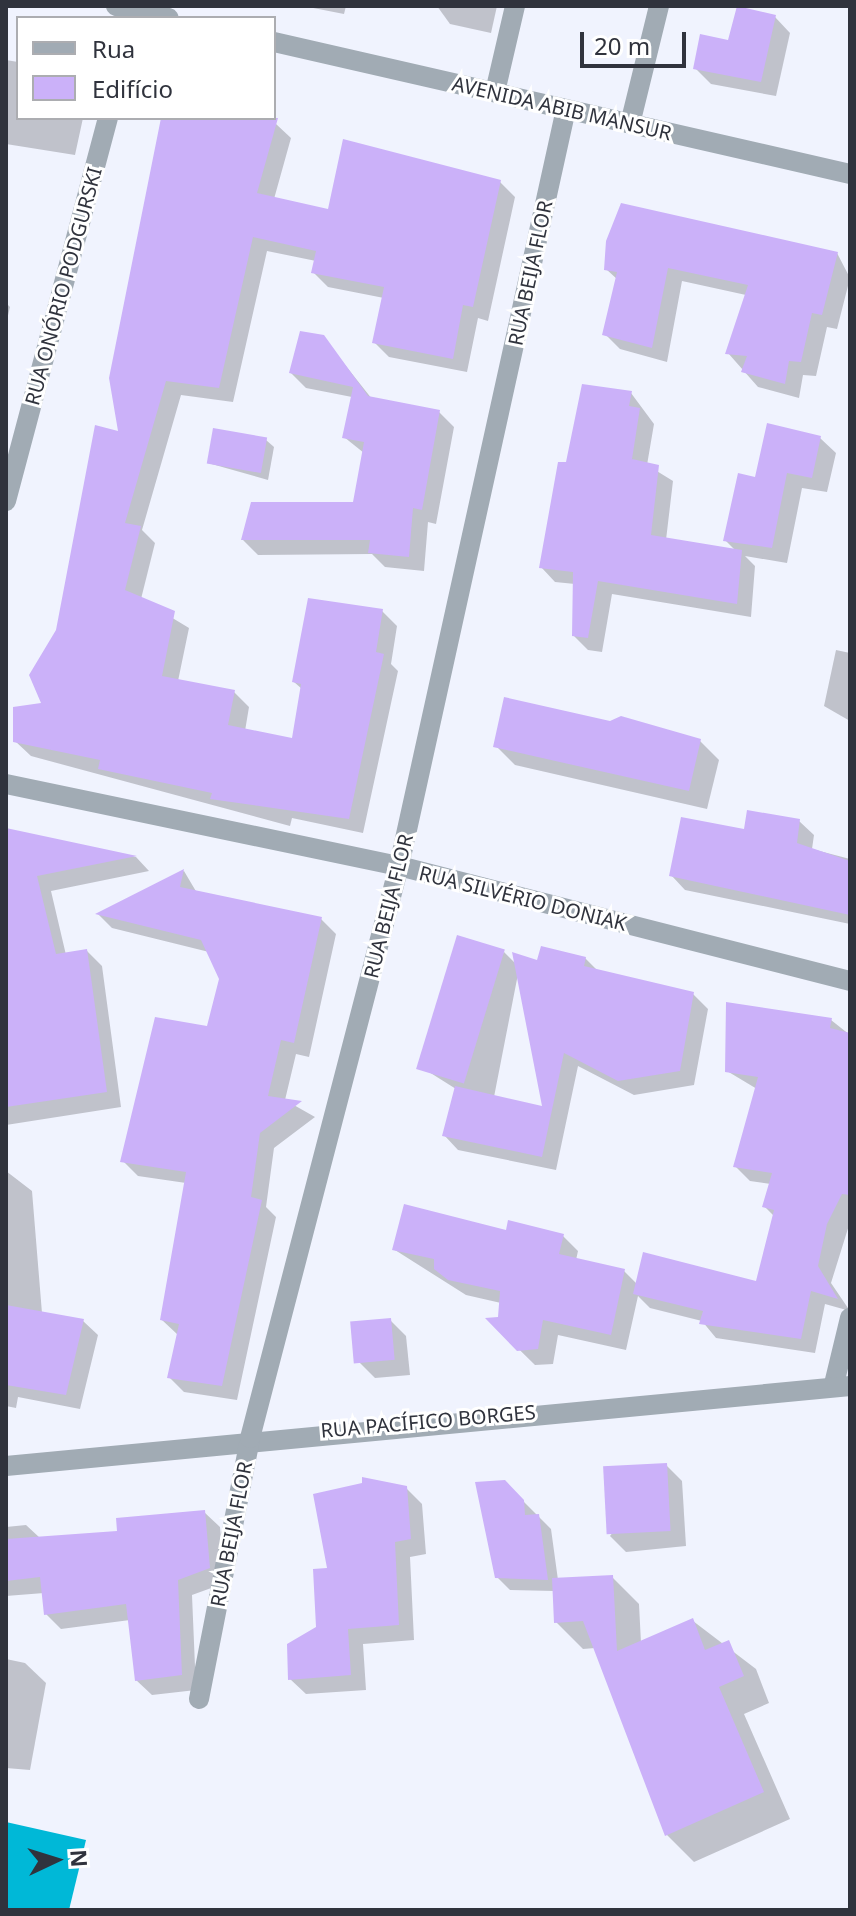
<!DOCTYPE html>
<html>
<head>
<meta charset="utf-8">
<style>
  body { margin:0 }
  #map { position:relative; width:856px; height:1916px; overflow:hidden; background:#f0f3fe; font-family:"Noto Sans",sans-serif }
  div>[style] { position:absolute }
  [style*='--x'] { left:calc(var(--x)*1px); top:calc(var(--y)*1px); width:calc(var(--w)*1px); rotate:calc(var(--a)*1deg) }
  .water>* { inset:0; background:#00b8d7 }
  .shadow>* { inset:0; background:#0003 }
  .building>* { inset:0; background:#cbb1f9; transform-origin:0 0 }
  .minor>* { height:20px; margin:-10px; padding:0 10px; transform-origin:10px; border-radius:10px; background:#a1abb4 }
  span { translate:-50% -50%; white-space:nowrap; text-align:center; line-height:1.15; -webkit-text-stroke:6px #fff; paint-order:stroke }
  .street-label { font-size:20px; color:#30333d }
  .frame { position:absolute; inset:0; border:8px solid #30333d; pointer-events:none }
  .legend { position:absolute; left:16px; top:16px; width:260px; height:104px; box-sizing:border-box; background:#fff; border:2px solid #acadb1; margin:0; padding:10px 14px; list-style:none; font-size:24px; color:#30333d }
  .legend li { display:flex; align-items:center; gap:16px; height:40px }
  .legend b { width:40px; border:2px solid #acadb1 }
  .north { position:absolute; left:16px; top:1820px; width:80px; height:80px; -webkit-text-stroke:6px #fff; paint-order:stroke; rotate:86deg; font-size:22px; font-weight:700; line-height:32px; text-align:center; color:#30333d }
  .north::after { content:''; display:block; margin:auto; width:28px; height:36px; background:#30333d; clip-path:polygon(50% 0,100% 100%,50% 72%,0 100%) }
  .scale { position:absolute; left:580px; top:32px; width:106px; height:36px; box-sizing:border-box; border:4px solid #30333d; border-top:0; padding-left:10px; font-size:24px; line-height:28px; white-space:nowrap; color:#30333d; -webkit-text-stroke:6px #fff; paint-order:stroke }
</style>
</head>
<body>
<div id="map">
  <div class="water">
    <div style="clip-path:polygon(6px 1822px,86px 1840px,69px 1910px,6px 1910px)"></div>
  </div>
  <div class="shadow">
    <div style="clip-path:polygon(303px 6px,346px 6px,344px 14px)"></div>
    <div style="clip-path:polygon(437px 6px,497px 6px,491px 33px,450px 24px)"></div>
    <div style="clip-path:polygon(775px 17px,790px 33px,776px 96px,711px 84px,695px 68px)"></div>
    <div style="clip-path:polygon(6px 60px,18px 62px,18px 118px,83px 118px,75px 155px,6px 144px)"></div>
    <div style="clip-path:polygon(164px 118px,276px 124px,291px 138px,274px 199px,330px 211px,500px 182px,515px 197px,488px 321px,478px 318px,467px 372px,389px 357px,374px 342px,384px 298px,328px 287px,313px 272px,316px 261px,267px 251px,233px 402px,181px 395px,142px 530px,155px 543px,141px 599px,189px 628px,178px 681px,234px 692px,249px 707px,245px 731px,294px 740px,302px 689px,294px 682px,382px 611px,397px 626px,391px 664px,398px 671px,363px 833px,292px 818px,290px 826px,31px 756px,15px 741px,14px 708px,44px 704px,58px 631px,121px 433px)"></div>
    <div style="clip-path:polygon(837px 253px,850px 278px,837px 329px,827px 327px,816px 376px,803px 375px,799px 398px,758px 387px,728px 353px,746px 295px,682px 281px,667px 362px,620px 349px,605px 334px,618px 280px,606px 269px)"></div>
    <div style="clip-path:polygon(6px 303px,10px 307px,6px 324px)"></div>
    <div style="clip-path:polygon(323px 337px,372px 399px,439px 412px,454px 427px,436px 524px,428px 522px,424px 571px,385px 567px,372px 554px,258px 555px,243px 540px,355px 504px,364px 453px,344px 437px,352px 397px,306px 388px,291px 373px)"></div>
    <div style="clip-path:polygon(631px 393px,654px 424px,647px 465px,673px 481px,666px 540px,736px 551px,725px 540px,757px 479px,820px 438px,836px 453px,827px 492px,802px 488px,787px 563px,745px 556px,755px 566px,751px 617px,612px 594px,602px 652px,588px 650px,574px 636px,575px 584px,555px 582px,541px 567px,567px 464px)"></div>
    <div style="clip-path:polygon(266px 440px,274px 447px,268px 480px,208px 463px)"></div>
    <div style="clip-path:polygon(836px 650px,850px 653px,850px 721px,824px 706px)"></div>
    <div style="clip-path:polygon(610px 723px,700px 741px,719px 760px,707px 809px,515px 765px,496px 746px)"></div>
    <div style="clip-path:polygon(799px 821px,814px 835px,812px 849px,850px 859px,850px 924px,685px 890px,671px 875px,746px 832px)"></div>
    <div style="clip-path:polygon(6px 830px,136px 857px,149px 871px,51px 891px,66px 955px,87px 951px,102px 966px,121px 1107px,6px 1125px)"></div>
    <div style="clip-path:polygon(184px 871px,197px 893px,321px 919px,336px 934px,309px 1057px,296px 1054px,285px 1100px,315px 1117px,274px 1148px,266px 1207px,276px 1217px,237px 1400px,184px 1392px,169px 1377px,178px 1335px,162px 1320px,186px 1183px,138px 1176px,123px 1161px,208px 1028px,222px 979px,209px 952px,112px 928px,98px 914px)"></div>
    <div style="clip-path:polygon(evenodd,504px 952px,517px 965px,585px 958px,599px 972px,693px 994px,708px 1009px,694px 1085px,634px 1095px,578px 1066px,556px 1170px,458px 1150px,444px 1135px,456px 1089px,429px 1072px,504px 952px,518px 974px,545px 1108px,494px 1097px,518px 974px)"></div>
    <div style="clip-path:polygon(831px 1020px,850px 1035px,850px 1222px,831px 1283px,850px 1311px,825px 1304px,815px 1353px,716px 1338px,702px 1321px,650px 1308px,638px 1296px,626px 1350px,558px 1335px,553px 1364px,535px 1365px,489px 1320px,500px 1319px,501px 1303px,466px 1295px,395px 1250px,508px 1233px,563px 1236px,578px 1251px,576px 1260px,624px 1271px,637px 1284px,757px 1283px,774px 1216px,764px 1206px,771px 1184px,750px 1181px,735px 1166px,757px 1089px,727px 1071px)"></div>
    <div style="clip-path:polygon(6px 1171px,32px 1191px,42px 1313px,83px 1321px,98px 1335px,80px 1409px,18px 1397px,16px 1408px,6px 1406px)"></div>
    <div style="clip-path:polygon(390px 1320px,406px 1336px,410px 1375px,375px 1378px,359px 1362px)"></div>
    <div style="clip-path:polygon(666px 1465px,682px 1481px,686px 1546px,626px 1552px,610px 1536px)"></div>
    <div style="clip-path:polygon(504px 1482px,551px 1529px,558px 1580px,612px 1577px,639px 1604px,641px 1643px,693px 1621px,756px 1669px,769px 1703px,744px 1714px,790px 1819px,694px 1862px,667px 1835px,595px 1648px,583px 1649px,556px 1622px,554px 1591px,510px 1590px,497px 1577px)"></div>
    <div style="clip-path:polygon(364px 1485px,406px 1488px,422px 1504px,426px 1554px,410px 1557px,414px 1640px,363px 1644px,366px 1690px,306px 1694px,290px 1679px,318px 1629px,330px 1570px)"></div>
    <div style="clip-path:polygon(204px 1512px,220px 1527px,225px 1583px,192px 1595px,196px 1690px,152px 1695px,136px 1680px,130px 1620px,61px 1629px,46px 1614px,44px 1593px,6px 1596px,6px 1527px,26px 1525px,40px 1538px,119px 1533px)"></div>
    <div style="clip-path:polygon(6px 1659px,25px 1663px,46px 1683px,30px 1770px,6px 1768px)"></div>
  </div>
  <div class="building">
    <div style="clip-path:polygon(737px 6px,776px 15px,761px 82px,693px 69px,700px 34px,728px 40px)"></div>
    <div style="clip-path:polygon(161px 118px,278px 118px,257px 193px,328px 209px,343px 139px,501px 180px,473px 307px,463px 305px,453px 359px,372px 343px,384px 287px,311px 273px,316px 251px,253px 237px,219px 388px,166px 381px,125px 523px,141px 526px,125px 590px,175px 611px,162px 676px,235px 690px,228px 725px,292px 738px,301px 684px,292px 682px,308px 598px,383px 609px,376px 652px,384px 654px,349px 819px,210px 799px,212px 793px,98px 769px,100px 760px,13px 742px,13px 707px,41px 703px,29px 675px,56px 630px,95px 425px,118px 431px,109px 378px)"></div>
    <div style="clip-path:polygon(621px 203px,838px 252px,822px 315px,812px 313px,801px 362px,789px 361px,785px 384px,741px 372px,747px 356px,725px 354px,748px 285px,668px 268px,652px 348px,602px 335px,617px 272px,604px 270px,606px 241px)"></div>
    <div style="clip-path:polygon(300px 331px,324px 335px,368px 396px,440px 410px,422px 510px,413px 508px,409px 557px,368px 553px,370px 540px,241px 540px,251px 502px,353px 502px,364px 442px,342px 438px,353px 387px,289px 373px)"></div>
    <div style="clip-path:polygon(582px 384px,632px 391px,629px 406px,640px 408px,632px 459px,659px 465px,651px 535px,742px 550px,737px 604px,598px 581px,588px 638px,572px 636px,573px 572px,539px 568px,558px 462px,566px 462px)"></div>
    <div style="clip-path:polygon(767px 423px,821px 436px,812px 478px,787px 473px,772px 548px,723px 541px,738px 473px,755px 477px)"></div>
    <div style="left:213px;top:428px;width:55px;height:36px;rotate:10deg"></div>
    <div style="clip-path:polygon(504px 697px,610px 721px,621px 716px,701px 739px,689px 791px,493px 747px)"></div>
    <div style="clip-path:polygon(747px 810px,800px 819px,797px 843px,850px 861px,850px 915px,669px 876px,681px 817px,744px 829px)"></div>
    <div style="clip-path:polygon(6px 828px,137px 856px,37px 876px,56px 954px,87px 949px,107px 1092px,6px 1107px)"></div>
    <div style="clip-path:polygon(184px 869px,180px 887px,322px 917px,294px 1043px,281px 1040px,268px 1096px,302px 1101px,260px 1133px,251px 1197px,262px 1200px,222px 1386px,167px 1378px,179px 1324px,160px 1320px,186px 1172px,120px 1162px,155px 1017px,207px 1026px,219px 979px,201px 940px,95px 914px)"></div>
    <div style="left:457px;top:935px;width:50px;height:140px;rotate:17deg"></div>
    <div style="clip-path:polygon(541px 946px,586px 957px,584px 966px,694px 992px,680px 1071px,618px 1081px,564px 1053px,542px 1157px,442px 1136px,455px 1086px,542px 1106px,512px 952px,537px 960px)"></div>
    <div style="clip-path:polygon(726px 1002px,832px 1018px,830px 1028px,850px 1033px,850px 1195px,842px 1194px,827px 1224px,818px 1266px,838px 1299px,811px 1291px,801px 1339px,699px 1324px,703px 1311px,633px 1294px,643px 1252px,756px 1281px,774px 1210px,762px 1207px,772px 1173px,733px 1167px,758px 1077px,725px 1072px)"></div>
    <div style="clip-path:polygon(404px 1204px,506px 1230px,508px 1220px,564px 1234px,559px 1254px,625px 1269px,611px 1335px,543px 1320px,538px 1349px,517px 1351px,485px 1318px,498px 1317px,500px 1291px,448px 1280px,434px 1269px,434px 1259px,392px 1250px)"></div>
    <div style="clip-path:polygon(6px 1305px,84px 1319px,66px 1395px,6px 1385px)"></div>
    <div style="left:391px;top:1318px;width:42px;height:41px;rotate:85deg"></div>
    <div style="left:667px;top:1463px;width:68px;height:64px;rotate:87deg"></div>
    <div style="clip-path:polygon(362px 1477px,407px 1486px,411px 1539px,395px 1542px,399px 1625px,348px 1629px,351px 1675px,288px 1680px,287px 1644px,316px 1627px,313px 1569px,327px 1568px,313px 1494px,362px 1483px)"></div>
    <div style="clip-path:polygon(505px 1480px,524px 1500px,525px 1515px,539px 1514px,548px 1580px,495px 1578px,475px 1482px)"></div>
    <div style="clip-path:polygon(205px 1510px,210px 1568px,178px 1580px,182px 1675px,135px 1681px,126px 1604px,44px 1615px,40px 1577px,6px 1581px,6px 1539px,117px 1531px,116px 1518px)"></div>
    <div style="clip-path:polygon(613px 1575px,617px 1651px,693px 1618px,705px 1650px,729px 1640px,744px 1676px,719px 1687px,764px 1792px,665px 1836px,583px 1621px,554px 1623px,552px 1578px)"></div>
  </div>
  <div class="minor">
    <div style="--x:116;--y:6;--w:54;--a:12.8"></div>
    <div style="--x:274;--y:42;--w:591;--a:12.91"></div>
    <div style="--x:495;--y:92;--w:88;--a:-76.9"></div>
    <div style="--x:630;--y:124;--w:122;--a:-76.2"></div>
    <div style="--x:6;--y:501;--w:396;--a:-75.1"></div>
    <div style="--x:6;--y:784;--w:401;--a:11.8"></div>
    <div style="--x:399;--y:866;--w:465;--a:14.3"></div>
    <div style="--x:834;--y:1384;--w:68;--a:-76.4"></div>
    <div style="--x:6;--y:1466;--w:848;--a:-5.41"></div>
    <div style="--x:199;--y:1699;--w:266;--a:-78.9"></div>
    <div style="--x:250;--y:1438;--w:591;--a:-75.4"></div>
    <div style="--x:399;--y:866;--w:775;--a:-77.56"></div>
  </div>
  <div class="street-label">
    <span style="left:562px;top:108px;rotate:13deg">AVENIDA ABIB MANSUR</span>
    <span style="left:530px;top:273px;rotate:-78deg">RUA BEIJA FLOR</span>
    <span style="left:63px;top:286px;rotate:-75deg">RUA ONÓRIO PODGURSKI</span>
    <span style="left:523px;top:898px;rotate:14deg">RUA SILVÉRIO DONIAK</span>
    <span style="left:388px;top:906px;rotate:-76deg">RUA BEIJA FLOR</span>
    <span style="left:428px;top:1421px;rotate:-5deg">RUA PACÍFICO BORGES</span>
    <span style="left:231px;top:1534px;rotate:-79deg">RUA BEIJA FLOR</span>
  </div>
  <div class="frame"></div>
  <ul class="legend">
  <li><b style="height:10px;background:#a1abb4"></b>Rua</li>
  <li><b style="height:22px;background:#cbb1f9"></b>Edifício</li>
  </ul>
  <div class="north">N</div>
  <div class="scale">20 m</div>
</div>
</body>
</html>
